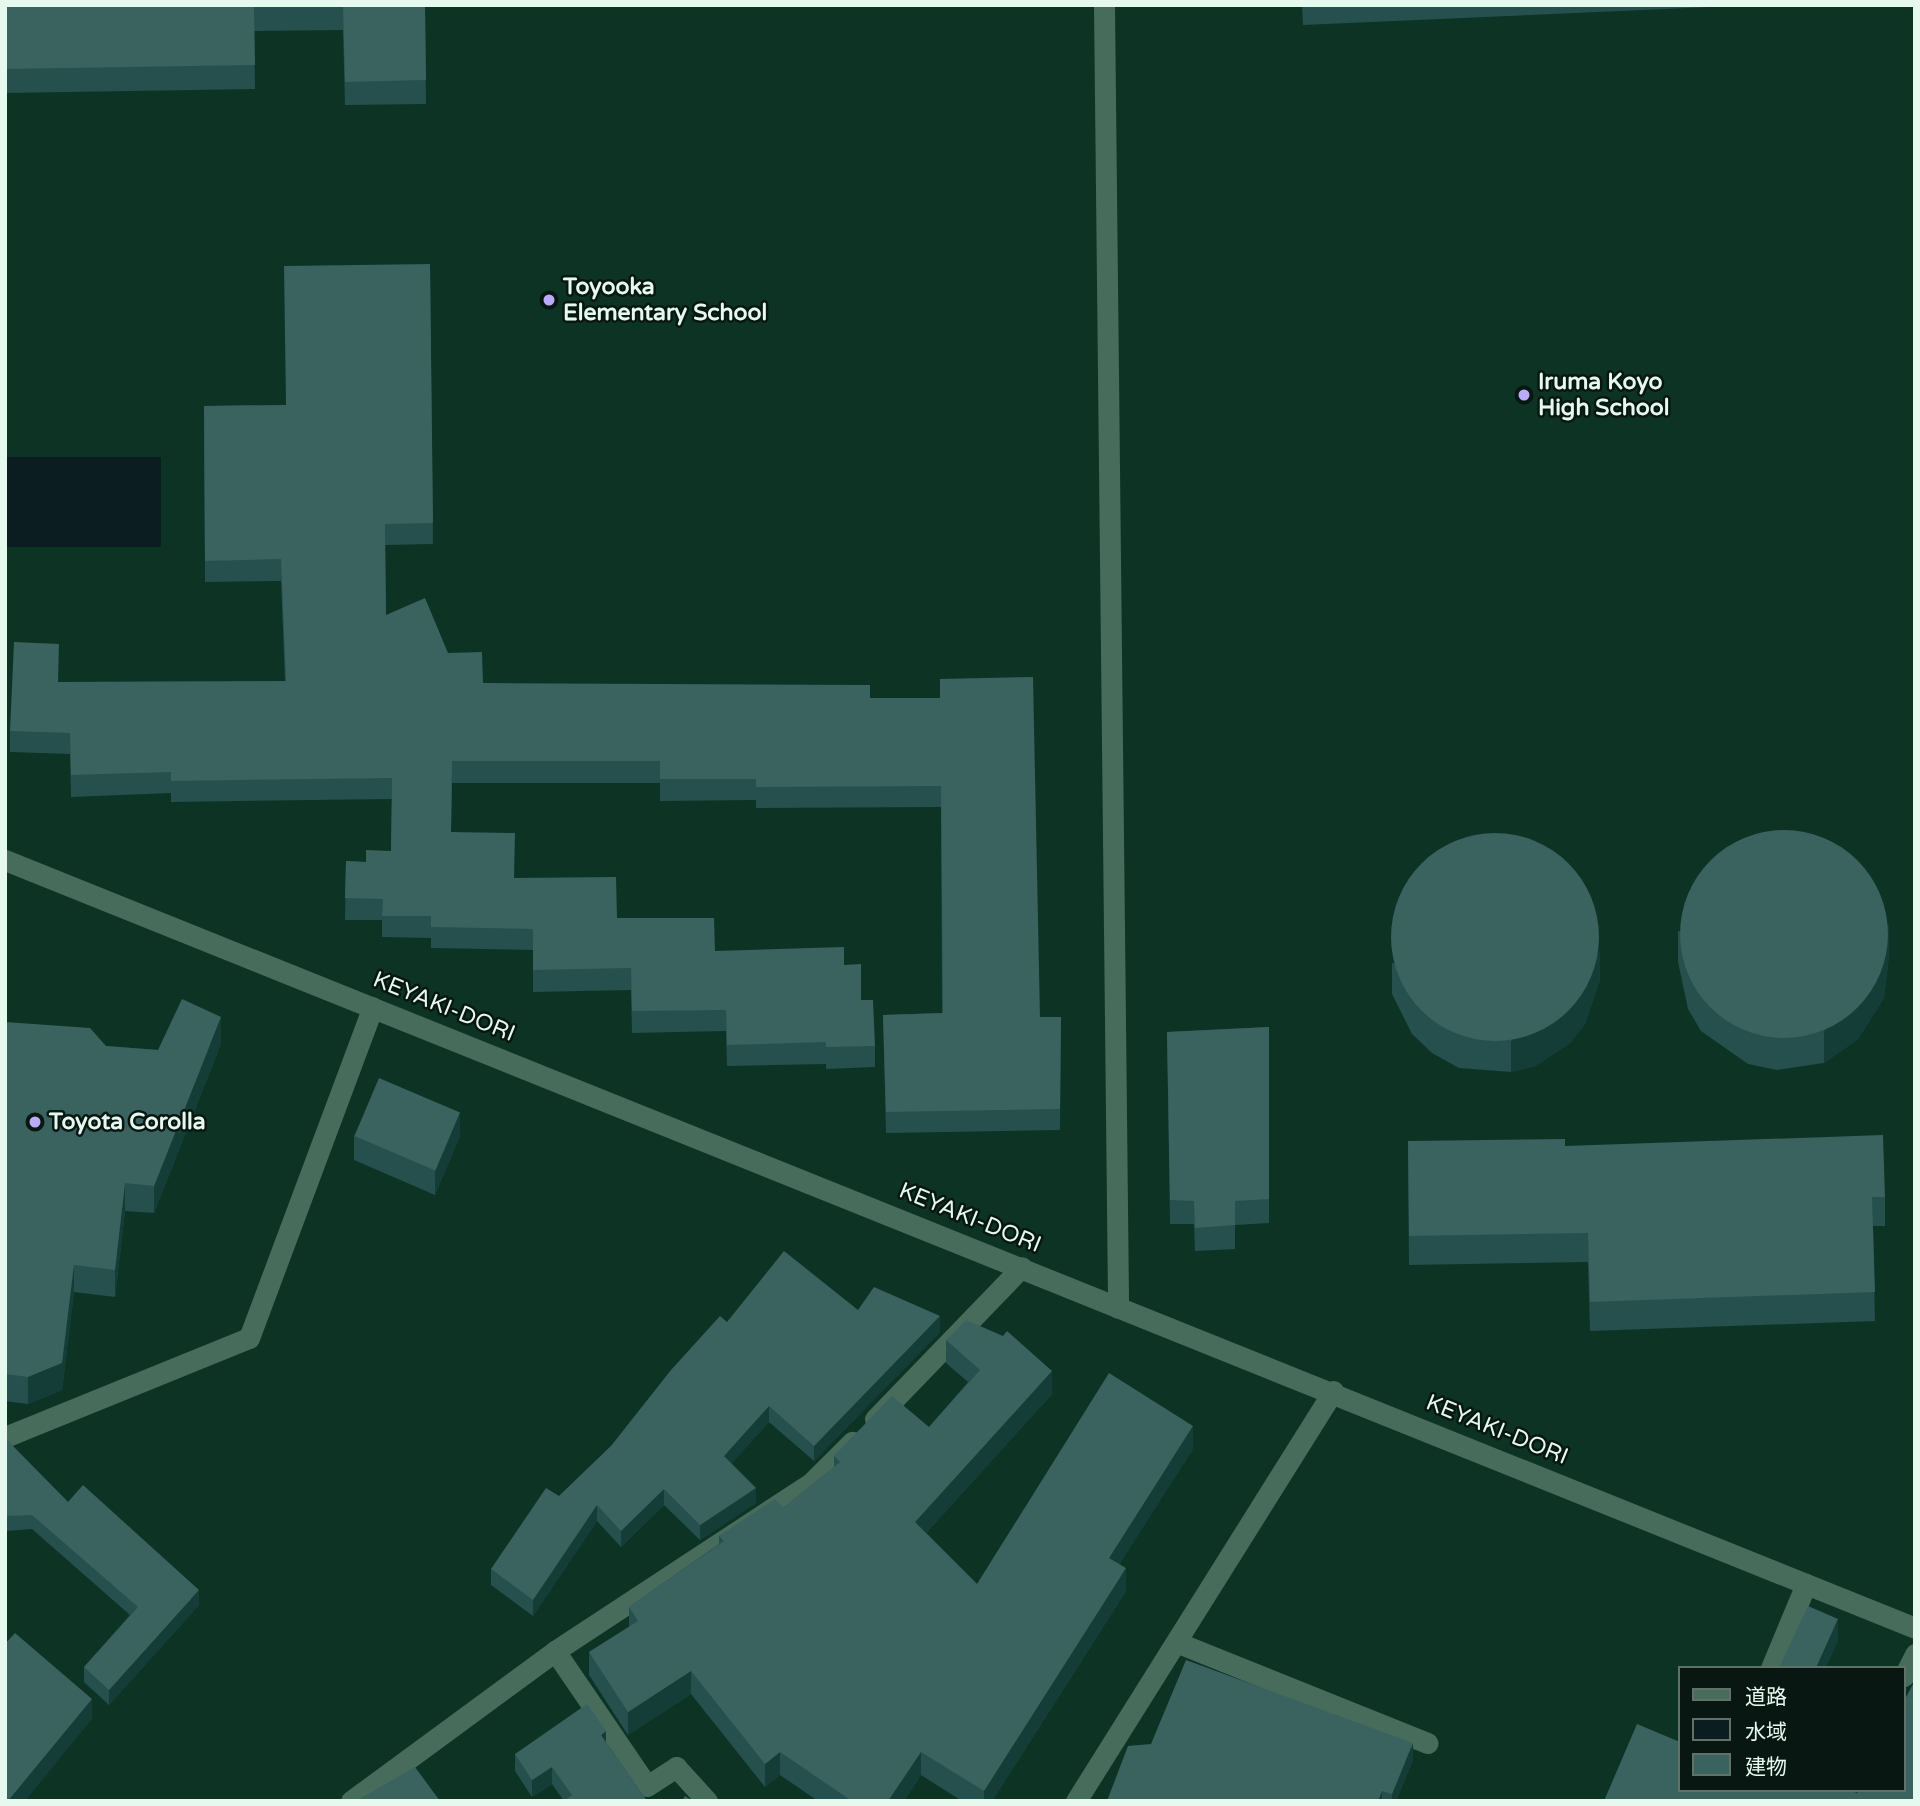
<!DOCTYPE html>
<html>
<head>
<meta charset="utf-8">
<style>
  body { margin:0 }
  #map { position:relative; width:1920px; height:1806px; overflow:hidden; background:#0d3325; font-family:"Varela Round","Noto Sans JP",sans-serif }
  div>[style] { position:absolute }
  [style*='--x'] { left:calc(var(--x)*1px); top:calc(var(--y)*1px); width:calc(var(--w)*1px); rotate:calc(var(--a)*1deg) }
  .water>* { inset:0; background:#0c1d21; transform-origin:0 0 }
  .minor>* { height:21px; margin:-10.5px; padding:0 10.5px; transform-origin:10.5px; border-radius:10.5px; background:#476c5c }
  .wall>* { inset:0; background:#25504d }
  .shaded-wall>* { inset:0; background:#133d36 }
  .building>* { inset:0; background:#3a625f; transform-origin:0 0 }
  .round { border-radius:50% }
  .dots>* { width:19px; height:19px; translate:-50% -50%; box-sizing:border-box; border:4px solid #081711; border-radius:50% }
  span { translate:-50% -50%; white-space:nowrap; text-align:center; line-height:1.15; -webkit-text-stroke:5px #081711; paint-order:stroke }
  .poi-label { font-size:23px; color:#e5f9ef; font-weight:700 }
  .left { translate:0 -50%; text-align:left }
  .street-label { font-size:23px; color:#e5f9ef }
  .frame { position:absolute; inset:0; border:7px solid #e5f9ef; pointer-events:none }
  .legend { position:absolute; left:1678px; top:1666px; width:228px; height:126px; box-sizing:border-box; background:#081711; border:2px solid #60716a; margin:0; padding:9px 12px; list-style:none; font-size:21px; color:#e5f9ef }
  .legend li { display:flex; align-items:center; gap:14px; height:35px }
  .legend b { width:35px; border:2px solid #60716a }
</style>
</head>
<body>
<div id="map">
  <div class="water">
    <div style="left:5px;top:457px;width:156px;height:90px"></div>
  </div>
  <div class="minor">
    <div style="--x:1104;--y:5;--w:1303;--a:89.38"></div>
    <div style="--x:5;--y:860;--w:2059;--a:21.9"></div>
    <div style="--x:875;--y:1419;--w:211;--a:-46"></div>
    <div style="--x:5;--y:1437;--w:263;--a:-22.1"></div>
    <div style="--x:249;--y:1338;--w:353;--a:-69.5"></div>
    <div style="--x:1176;--y:1642;--w:271;--a:21.9"></div>
    <div style="--x:555;--y:1651;--w:163;--a:55.7"></div>
    <div style="--x:647;--y:1786;--w:35;--a:-33"></div>
    <div style="--x:676;--y:1767;--w:46;--a:47.6"></div>
    <div style="--x:1771;--y:1668;--w:91;--a:-67.4"></div>
    <div style="--x:1904;--y:1676;--w:25;--a:-63"></div>
    <div style="--x:351;--y:1801;--w:253;--a:-36.3"></div>
    <div style="--x:555;--y:1651;--w:308;--a:-33.3"></div>
    <div style="--x:812;--y:1482;--w:57;--a:-45"></div>
    <div style="--x:1076;--y:1801;--w:484;--a:-57.9"></div>
  </div>
  <div class="wall">
    <div style="clip-path:polygon(5px 5px,425px 5px,426px 104px,345px 105px,343px 30px,254px 31px,255px 89px,5px 93px)"></div>
    <div style="clip-path:polygon(1302px 5px,1755px 5px,1303px 25px)"></div>
    <div style="clip-path:polygon(430px 264px,433px 544px,385px 545px,386px 615px,448px 653px,483px 683px,870px 698px,940px 698px,1040px 1017px,1061px 1017px,1060px 1130px,886px 1133px,883px 1015px,942px 1013px,941px 807px,756px 808px,756px 800px,660px 801px,660px 783px,452px 783px,451px 832px,515px 878px,617px 918px,715px 951px,844px 965px,861px 1000px,875px 1046px,875px 1067px,826px 1069px,826px 1064px,727px 1066px,726px 1031px,632px 1033px,631px 990px,533px 992px,533px 950px,431px 948px,431px 938px,382px 937px,382px 920px,345px 920px,346px 861px,366px 862px,391px 851px,392px 799px,171px 802px,171px 793px,71px 797px,70px 754px,10px 752px,10px 731px,58px 682px,285px 681px,281px 581px,205px 582px,204px 406px,286px 405px)"></div>
    <div style="clip-path:polygon(1678px 931px,1889px 955px,1884px 998px,1858px 1039px,1824px 1063px,1777px 1070px,1748px 1064px,1701px 1031px,1688px 1009px,1678px 962px)"></div>
    <div style="clip-path:polygon(1392px 963px,1600px 980px,1585px 1024px,1570px 1043px,1535px 1066px,1511px 1072px,1459px 1068px,1432px 1053px,1412px 1034px,1392px 994px)"></div>
    <div style="clip-path:polygon(5px 1022px,106px 1046px,158px 1050px,221px 1044px,154px 1213px,125px 1211px,115px 1297px,74px 1292px,62px 1390px,28px 1404px,5px 1401px)"></div>
    <div style="clip-path:polygon(1269px 1027px,1269px 1223px,1235px 1225px,1235px 1249px,1195px 1251px,1194px 1224px,1170px 1224px,1167px 1032px)"></div>
    <div style="clip-path:polygon(354px 1136px,460px 1136px,435px 1195px,354px 1160px)"></div>
    <div style="clip-path:polygon(1408px 1141px,1565px 1146px,1885px 1197px,1885px 1226px,1873px 1226px,1875px 1321px,1590px 1331px,1588px 1262px,1409px 1265px)"></div>
    <div style="clip-path:polygon(858px 1310px,940px 1332px,814px 1461px,769px 1422px,731px 1464px,756px 1503px,700px 1540px,664px 1505px,621px 1547px,597px 1521px,533px 1616px,491px 1585px,491px 1569px,559px 1496px,611px 1446px,727px 1322px)"></div>
    <div style="clip-path:polygon(946px 1340px,1052px 1394px,926px 1533px,977px 1584px,1193px 1449px,1119px 1564px,1126px 1591px,992px 1801px,962px 1801px,921px 1775px,904px 1801px,818px 1801px,780px 1775px,765px 1787px,691px 1694px,628px 1735px,589px 1675px,589px 1652px,629px 1627px,629px 1607px,719px 1544px,719px 1536px,783px 1508px,834px 1467px,834px 1456px,929px 1427px,968px 1382px,946px 1363px)"></div>
    <div style="clip-path:polygon(5px 1438px,68px 1502px,199px 1605px,109px 1705px,84px 1682px,84px 1667px,130px 1615px,32px 1529px,6px 1531px)"></div>
    <div style="clip-path:polygon(606px 1742px,647px 1801px,564px 1801px,552px 1784px,532px 1797px,515px 1771px,515px 1754px)"></div>
    <div style="clip-path:polygon(1413px 1760px,1396px 1801px,1107px 1801px)"></div>
  </div>
  <div class="shaded-wall">
    <div style="clip-path:polygon(1889px 924px,1889px 955px,1884px 998px,1858px 1039px,1824px 1063px,1824px 1032px)"></div>
    <div style="clip-path:polygon(1600px 950px,1600px 980px,1585px 1024px,1570px 1043px,1535px 1066px,1511px 1072px,1511px 1041px)"></div>
    <div style="clip-path:polygon(221px 1017px,221px 1044px,154px 1213px,154px 1186px)"></div>
    <div style="clip-path:polygon(460px 1112px,460px 1136px,435px 1195px,435px 1171px)"></div>
    <div style="clip-path:polygon(125px 1183px,125px 1211px,115px 1297px,115px 1270px)"></div>
    <div style="clip-path:polygon(74px 1265px,74px 1292px,62px 1390px,28px 1404px,28px 1377px)"></div>
    <div style="clip-path:polygon(940px 1316px,940px 1332px,814px 1461px,814px 1446px)"></div>
    <div style="clip-path:polygon(1052px 1371px,1052px 1394px,915px 1545px,915px 1522px)"></div>
    <div style="clip-path:polygon(769px 1406px,769px 1422px,724px 1472px,724px 1456px)"></div>
    <div style="clip-path:polygon(1193px 1426px,1193px 1449px,1109px 1581px,1109px 1558px)"></div>
    <div style="clip-path:polygon(756px 1488px,756px 1503px,700px 1540px,700px 1525px)"></div>
    <div style="clip-path:polygon(664px 1489px,664px 1505px,621px 1547px,621px 1531px)"></div>
    <div style="clip-path:polygon(597px 1505px,597px 1521px,533px 1616px,533px 1600px)"></div>
    <div style="clip-path:polygon(1126px 1568px,1126px 1591px,992px 1801px,984px 1801px,984px 1791px)"></div>
    <div style="clip-path:polygon(199px 1590px,199px 1605px,109px 1705px,109px 1690px)"></div>
    <div style="clip-path:polygon(1838px 1619px,1838px 1641px,1826px 1668px,1816px 1668px)"></div>
    <div style="clip-path:polygon(691px 1671px,691px 1694px,628px 1735px,628px 1712px)"></div>
    <div style="clip-path:polygon(92px 1699px,92px 1719px,25px 1801px,8px 1801px)"></div>
    <div style="clip-path:polygon(606px 1731px,606px 1749px,601px 1735px)"></div>
    <div style="clip-path:polygon(1413px 1743px,1413px 1760px,1396px 1801px,1392px 1801px,1392px 1794px)"></div>
    <div style="clip-path:polygon(780px 1752px,780px 1775px,765px 1787px,765px 1764px)"></div>
    <div style="clip-path:polygon(921px 1752px,921px 1775px,904px 1801px,888px 1801px)"></div>
    <div style="clip-path:polygon(552px 1767px,552px 1784px,532px 1797px,532px 1780px)"></div>
    <div style="clip-path:polygon(1382px 1791px,1382px 1801px,1378px 1801px)"></div>
  </div>
  <div class="building">
    <div style="clip-path:polygon(5px 5px,425px 5px,426px 80px,345px 82px,343px 6px,254px 7px,255px 65px,5px 69px)"></div>
    <div style="clip-path:polygon(430px 264px,433px 523px,385px 524px,386px 615px,425px 598px,448px 653px,482px 652px,483px 683px,870px 685px,870px 698px,940px 698px,940px 679px,1033px 677px,1040px 1017px,1061px 1017px,1060px 1109px,886px 1112px,883px 1015px,943px 1013px,941px 786px,756px 787px,756px 779px,660px 779px,660px 761px,452px 761px,451px 832px,515px 833px,514px 878px,616px 877px,617px 918px,714px 918px,715px 951px,844px 947px,844px 965px,861px 964px,861px 1000px,873px 1000px,875px 1046px,826px 1047px,826px 1042px,727px 1045px,726px 1010px,632px 1011px,631px 968px,533px 970px,533px 929px,431px 927px,431px 916px,382px 916px,383px 899px,345px 898px,346px 861px,366px 862px,366px 850px,391px 851px,392px 778px,171px 781px,171px 772px,71px 775px,70px 733px,10px 731px,14px 642px,59px 644px,58px 682px,286px 681px,281px 559px,205px 561px,204px 406px,286px 405px,284px 266px)"></div>
    <div class="round" style="left:1680px;top:830px;width:208px;height:208px"></div>
    <div class="round" style="left:1391px;top:833px;width:208px;height:208px"></div>
    <div style="clip-path:polygon(182px 999px,221px 1017px,154px 1186px,125px 1183px,115px 1270px,74px 1265px,62px 1363px,28px 1377px,5px 1374px,5px 1022px,90px 1028px,106px 1046px,158px 1050px)"></div>
    <div style="clip-path:polygon(1269px 1027px,1269px 1199px,1235px 1201px,1235px 1225px,1195px 1228px,1194px 1201px,1170px 1200px,1167px 1032px)"></div>
    <div style="left:379px;top:1078px;width:88px;height:63px;rotate:23deg"></div>
    <div style="clip-path:polygon(1883px 1135px,1885px 1197px,1872px 1197px,1875px 1292px,1590px 1302px,1588px 1233px,1409px 1236px,1408px 1141px,1565px 1139px,1565px 1146px)"></div>
    <div style="clip-path:polygon(784px 1251px,858px 1310px,874px 1287px,940px 1316px,814px 1446px,769px 1406px,724px 1456px,756px 1488px,700px 1525px,664px 1489px,621px 1531px,597px 1505px,533px 1600px,491px 1569px,546px 1488px,559px 1496px,611px 1446px,671px 1370px,720px 1316px,727px 1322px)"></div>
    <div style="clip-path:polygon(966px 1320px,1003px 1336px,1007px 1331px,1052px 1371px,915px 1522px,977px 1584px,1109px 1373px,1193px 1426px,1109px 1558px,1126px 1568px,984px 1791px,921px 1752px,888px 1801px,852px 1801px,780px 1752px,765px 1764px,691px 1671px,628px 1712px,589px 1652px,638px 1621px,629px 1607px,724px 1541px,719px 1536px,775px 1499px,783px 1508px,840px 1462px,834px 1456px,892px 1396px,929px 1427px,980px 1370px,946px 1340px)"></div>
    <div style="clip-path:polygon(5px 1438px,68px 1502px,83px 1485px,199px 1590px,109px 1690px,84px 1667px,138px 1607px,32px 1515px,6px 1516px)"></div>
    <div style="clip-path:polygon(1808px 1606px,1838px 1619px,1816px 1668px,1779px 1668px)"></div>
    <div style="clip-path:polygon(15px 1633px,92px 1699px,8px 1801px,5px 1801px,5px 1644px)"></div>
    <div style="clip-path:polygon(1186px 1660px,1413px 1743px,1392px 1794px,1382px 1791px,1378px 1801px,1107px 1801px,1128px 1746px,1151px 1744px)"></div>
    <div style="clip-path:polygon(1913px 1684px,1915px 1684px,1915px 1801px,1604px 1801px,1637px 1724px,1680px 1742px,1680px 1790px,1849px 1790px,1857px 1793px,1859px 1790px,1904px 1790px,1904px 1701px)"></div>
    <div style="clip-path:polygon(587px 1704px,606px 1731px,601px 1735px,647px 1801px,564px 1801px,572px 1795px,552px 1767px,532px 1780px,515px 1754px)"></div>
    <div style="clip-path:polygon(415px 1767px,440px 1801px,356px 1801px)"></div>
    <div style="clip-path:polygon(685px 1796px,693px 1801px,682px 1801px)"></div>
  </div>
  <div class="dots">
    <div style="left:549px;top:300px;background:#b9abf7"></div>
    <div style="left:1524px;top:395px;background:#b9abf7"></div>
    <div style="left:35px;top:1122px;background:#b9abf7"></div>
  </div>
  <div class="poi-label">
    <span class="left" style="left:563px;top:300px">Toyooka<br>Elementary School</span>
    <span class="left" style="left:1538px;top:395px">Iruma Koyo<br>High School</span>
    <span class="left" style="left:49px;top:1122px">Toyota Corolla</span>
  </div>
  <div class="street-label">
    <span style="left:444px;top:1007px;rotate:22deg">KEYAKI-DORI</span>
    <span style="left:970px;top:1218px;rotate:22deg">KEYAKI-DORI</span>
    <span style="left:1497px;top:1430px;rotate:22deg">KEYAKI-DORI</span>
  </div>
  <div class="frame"></div>
  <ul class="legend">
  <li><b style="height:9px;background:#476c5c"></b>道路</li>
  <li><b style="height:19px;background:#0c1d21"></b>水域</li>
  <li><b style="height:19px;background:#3a625f"></b>建物</li>
  </ul>
</div>
</body>
</html>
